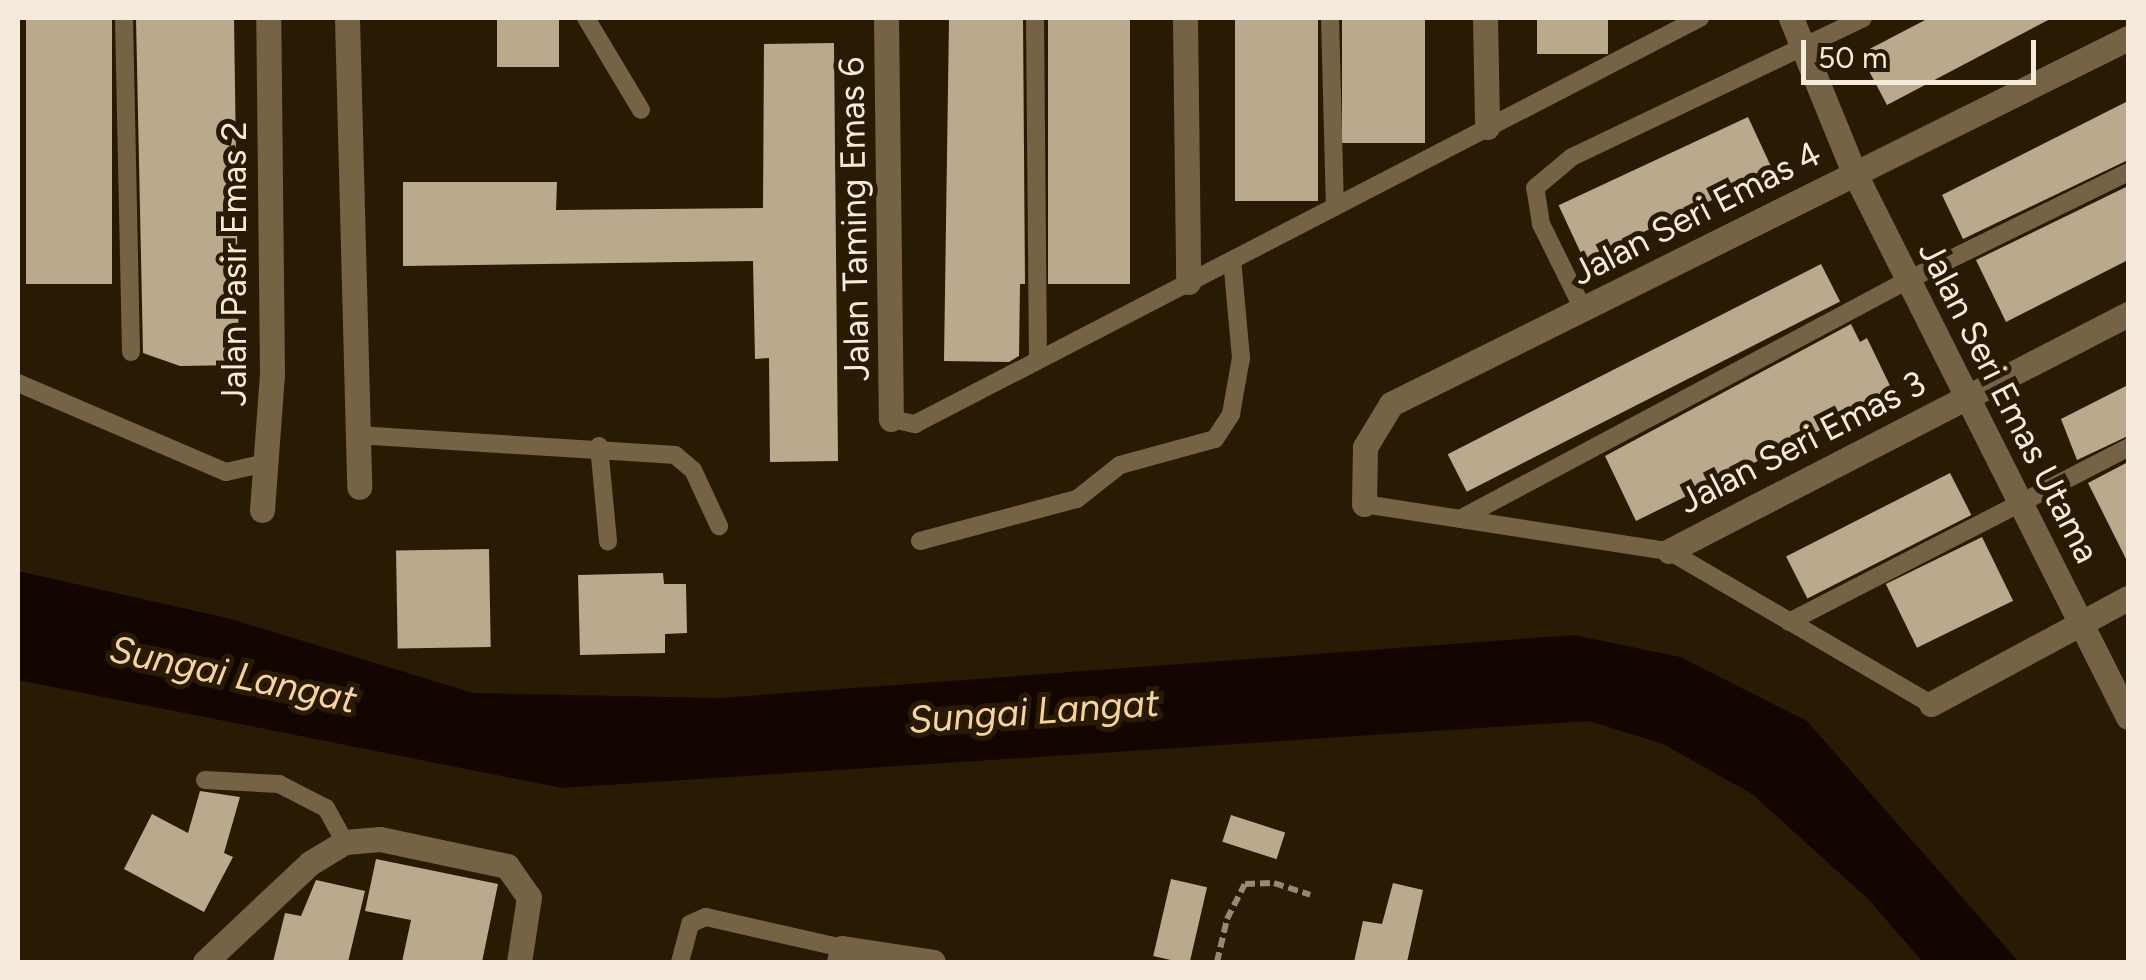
<!DOCTYPE html>
<html>
<head>
<meta charset="utf-8">
<style>
  body { margin:0 }
  #map { position:relative; width:2146px; height:980px; overflow:hidden; background:#291b03; font-family:Figtree,sans-serif }
  div>[style] { position:absolute }
  [style*='--x'] { left:calc(var(--x)*1px); top:calc(var(--y)*1px); width:calc(var(--w)*1px); rotate:calc(var(--a)*1deg) }
  .water>* { inset:0; background:#130500 }
  .building>* { inset:0; background:#bba98d; transform-origin:0 0 }
  .path>* { height:6px; margin-top:-3px; transform-origin:0; background:repeating-linear-gradient(90deg,#968a77 0 10px,transparent 0 15px) }
  .service>* { height:18px; margin:-9px; padding:0 9px; transform-origin:9px; border-radius:9px; background:#766346 }
  .minor>* { height:25px; margin:-12.5px; padding:0 12.5px; transform-origin:12.5px; border-radius:12.5px; background:#766346 }
  span { translate:-50% -50%; white-space:nowrap; text-align:center; line-height:1.15; -webkit-text-stroke:10px #291b03; paint-order:stroke }
  .street-label { font-size:35px; color:#f5ebdd }
  .water-label { font-size:38px; color:#f7d49f; font-style:italic }
  .frame { position:absolute; inset:0; border:20px solid #f5ebdd; pointer-events:none }
  .scale { position:absolute; left:1801px; top:40px; width:235px; height:45px; box-sizing:border-box; border:5px solid #f5ebdd; border-top:0; padding-left:12px; font-size:30px; line-height:35px; white-space:nowrap; color:#f5ebdd; -webkit-text-stroke:8px #291b03; paint-order:stroke }
</style>
</head>
<body>
<div id="map">
  <div class="water">
    <div style="clip-path:polygon(18px 571px,231px 619px,473px 693px,719px 698px,1574px 635px,1680px 657px,1807px 721px,2019px 962px,1923px 962px,1867px 898px,1752px 794px,1663px 744px,1589px 721px,562px 788px,18px 680px)"></div>
  </div>
  <div class="building">
    <div style="left:26px;top:18px;width:86px;height:266px"></div>
    <div style="clip-path:polygon(136px 18px,234px 18px,239px 365px,180px 366px,143px 353px)"></div>
    <div style="left:497px;top:18px;width:62px;height:49px"></div>
    <div style="clip-path:polygon(949px 18px,1023px 18px,1025px 284px,1020px 284px,1019px 356px,1009px 362px,944px 361px)"></div>
    <div style="left:1048px;top:18px;width:82px;height:266px"></div>
    <div style="left:1235px;top:18px;width:83px;height:183px"></div>
    <div style="left:1342px;top:18px;width:83px;height:125px"></div>
    <div style="left:1537px;top:18px;width:71px;height:36px"></div>
    <div style="clip-path:polygon(1929px 18px,2052px 18px,1887px 105px,1860px 54px)"></div>
    <div style="clip-path:polygon(834px 43px,838px 461px,770px 462px,769px 358px,755px 359px,753px 261px,403px 266px,403px 182px,557px 182px,556px 210px,763px 208px,764px 44px)"></div>
    <div style="clip-path:polygon(2128px 101px,2128px 160px,1963px 239px,1942px 195px)"></div>
    <div style="left:1748px;top:117px;width:60px;height:209px;rotate:65deg"></div>
    <div style="clip-path:polygon(2128px 186px,2128px 260px,2006px 322px,1976px 260px)"></div>
    <div style="left:1821px;top:264px;width:42px;height:419px;rotate:63deg"></div>
    <div style="clip-path:polygon(1851px 324px,1860px 342px,1867px 338px,1894px 394px,1636px 521px,1605px 456px)"></div>
    <div style="clip-path:polygon(2128px 385px,2128px 436px,2077px 460px,2061px 419px)"></div>
    <div style="clip-path:polygon(2128px 462px,2128px 563px,2088px 483px)"></div>
    <div style="left:1950px;top:473px;width:47px;height:184px;rotate:63deg"></div>
    <div style="left:1982px;top:537px;width:71px;height:107px;rotate:64deg"></div>
    <div style="left:489px;top:549px;width:98px;height:93px;rotate:89deg"></div>
    <div style="clip-path:polygon(663px 573px,664px 584px,686px 584px,687px 633px,665px 634px,665px 653px,580px 655px,578px 575px)"></div>
    <div style="clip-path:polygon(200px 791px,240px 797px,224px 853px,233px 857px,204px 912px,124px 869px,152px 814px,188px 833px)"></div>
    <div style="left:1231px;top:815px;width:57px;height:28px;rotate:18deg"></div>
    <div style="clip-path:polygon(376px 859px,498px 884px,482px 962px,402px 962px,411px 920px,365px 911px)"></div>
    <div style="left:1171px;top:879px;width:37px;height:79px;rotate:13deg"></div>
    <div style="clip-path:polygon(316px 880px,365px 891px,348px 962px,273px 962px,285px 913px,301px 916px)"></div>
    <div style="clip-path:polygon(1393px 883px,1423px 890px,1407px 962px,1354px 962px,1363px 921px,1382px 924px)"></div>
  </div>
  <div class="path">
    <div style="--x:1217;--y:962;--w:44;--a:-76.9"></div>
    <div style="--x:1227;--y:919;--w:39;--a:-63"></div>
    <div style="--x:1245;--y:884;--w:29;--a:-2"></div>
    <div style="--x:1274;--y:883;--w:38;--a:18"></div>
  </div>
  <div class="service">
    <div style="--x:124;--y:18;--w:334;--a:88.8"></div>
    <div style="--x:586;--y:18;--w:107;--a:59.1"></div>
    <div style="--x:1035;--y:18;--w:338;--a:89.5"></div>
    <div style="--x:1330;--y:18;--w:188;--a:88.5"></div>
    <div style="--x:1583;--y:309;--w:95;--a:-116.3"></div>
    <div style="--x:1541;--y:224;--w:36;--a:-99"></div>
    <div style="--x:1535;--y:188;--w:48;--a:-40"></div>
    <div style="--x:1572;--y:157;--w:322;--a:-25.5"></div>
    <div style="--x:18;--y:383;--w:226;--a:23.2"></div>
    <div style="--x:226;--y:472;--w:41;--a:-12.7"></div>
    <div style="--x:891;--y:419;--w:25;--a:12"></div>
    <div style="--x:915;--y:424;--w:884;--a:-27.35"></div>
    <div style="--x:357;--y:435;--w:319;--a:3.6"></div>
    <div style="--x:675;--y:455;--w:23;--a:40"></div>
    <div style="--x:693;--y:470;--w:62;--a:65.1"></div>
    <div style="--x:599;--y:446;--w:96;--a:84.6"></div>
    <div style="--x:1364;--y:504;--w:309;--a:8.8"></div>
    <div style="--x:1669;--y:551;--w:303;--a:30.3"></div>
    <div style="--x:1460;--y:519;--w:508;--a:-28.08"></div>
    <div style="--x:1908;--y:280;--w:245;--a:-26.1"></div>
    <div style="--x:920;--y:541;--w:163;--a:-15"></div>
    <div style="--x:1077;--y:499;--w:55;--a:-38.3"></div>
    <div style="--x:1120;--y:465;--w:98;--a:-15.3"></div>
    <div style="--x:1215;--y:439;--w:30;--a:-57"></div>
    <div style="--x:1231;--y:414;--w:57;--a:-79.9"></div>
    <div style="--x:1241;--y:358;--w:98;--a:-95.2"></div>
    <div style="--x:1789;--y:622;--w:381;--a:-27.2"></div>
    <div style="--x:205;--y:780;--w:74;--a:3.1"></div>
    <div style="--x:279;--y:784;--w:53;--a:27.1"></div>
    <div style="--x:326;--y:808;--w:39;--a:61"></div>
    <div style="--x:680;--y:962;--w:39;--a:-75"></div>
    <div style="--x:690;--y:924;--w:17;--a:-24"></div>
    <div style="--x:706;--y:917;--w:139;--a:12.8"></div>
  </div>
  <div class="minor">
    <div style="--x:347;--y:18;--w:469;--a:88.5"></div>
    <div style="--x:886;--y:18;--w:401;--a:89.3"></div>
    <div style="--x:1185;--y:18;--w:264;--a:89.3"></div>
    <div style="--x:1485;--y:18;--w:109;--a:88.9"></div>
    <div style="--x:1791;--y:18;--w:166;--a:67.8"></div>
    <div style="--x:1854;--y:172;--w:610;--a:63.31"></div>
    <div style="--x:1364;--y:504;--w:57;--a:-89"></div>
    <div style="--x:1365;--y:447;--w:50;--a:-58.8"></div>
    <div style="--x:1391;--y:404;--w:823;--a:-26.41"></div>
    <div style="--x:262;--y:510;--w:136;--a:-85.8"></div>
    <div style="--x:272;--y:374;--w:356;--a:-90.6"></div>
    <div style="--x:1669;--y:551;--w:517;--a:-27.31"></div>
    <div style="--x:1931;--y:704;--w:224;--a:-28.3"></div>
    <div style="--x:205;--y:962;--w:144;--a:-43.3"></div>
    <div style="--x:310;--y:863;--w:41;--a:-31"></div>
    <div style="--x:345;--y:842;--w:35;--a:-5"></div>
    <div style="--x:380;--y:839;--w:130;--a:12"></div>
    <div style="--x:507;--y:866;--w:38;--a:55"></div>
    <div style="--x:529;--y:897;--w:66;--a:98.7"></div>
    <div style="--x:839;--y:962;--w:14;--a:-78"></div>
    <div style="--x:842;--y:948;--w:92;--a:8.7"></div>
  </div>
  <div class="street-label">
    <span style="left:1696px;top:213px;rotate:-27deg">Jalan Seri Emas 4</span>
    <span style="left:854px;top:219px;rotate:-91deg">Jalan Taming Emas 6</span>
    <span style="left:234px;top:264px;rotate:-90deg">Jalan Pasir Emas 2</span>
    <span style="left:2009px;top:402px;rotate:63deg">Jalan Seri Emas Utama</span>
    <span style="left:1802px;top:442px;rotate:-27deg">Jalan Seri Emas 3</span>
  </div>
  <div class="water-label">
    <span style="left:233px;top:675px;rotate:12deg">Sungai Langat</span>
    <span style="left:1034px;top:712px;rotate:-4deg">Sungai Langat</span>
  </div>
  <div class="frame"></div>
  <div class="scale">50 m</div>
</div>
</body>
</html>
